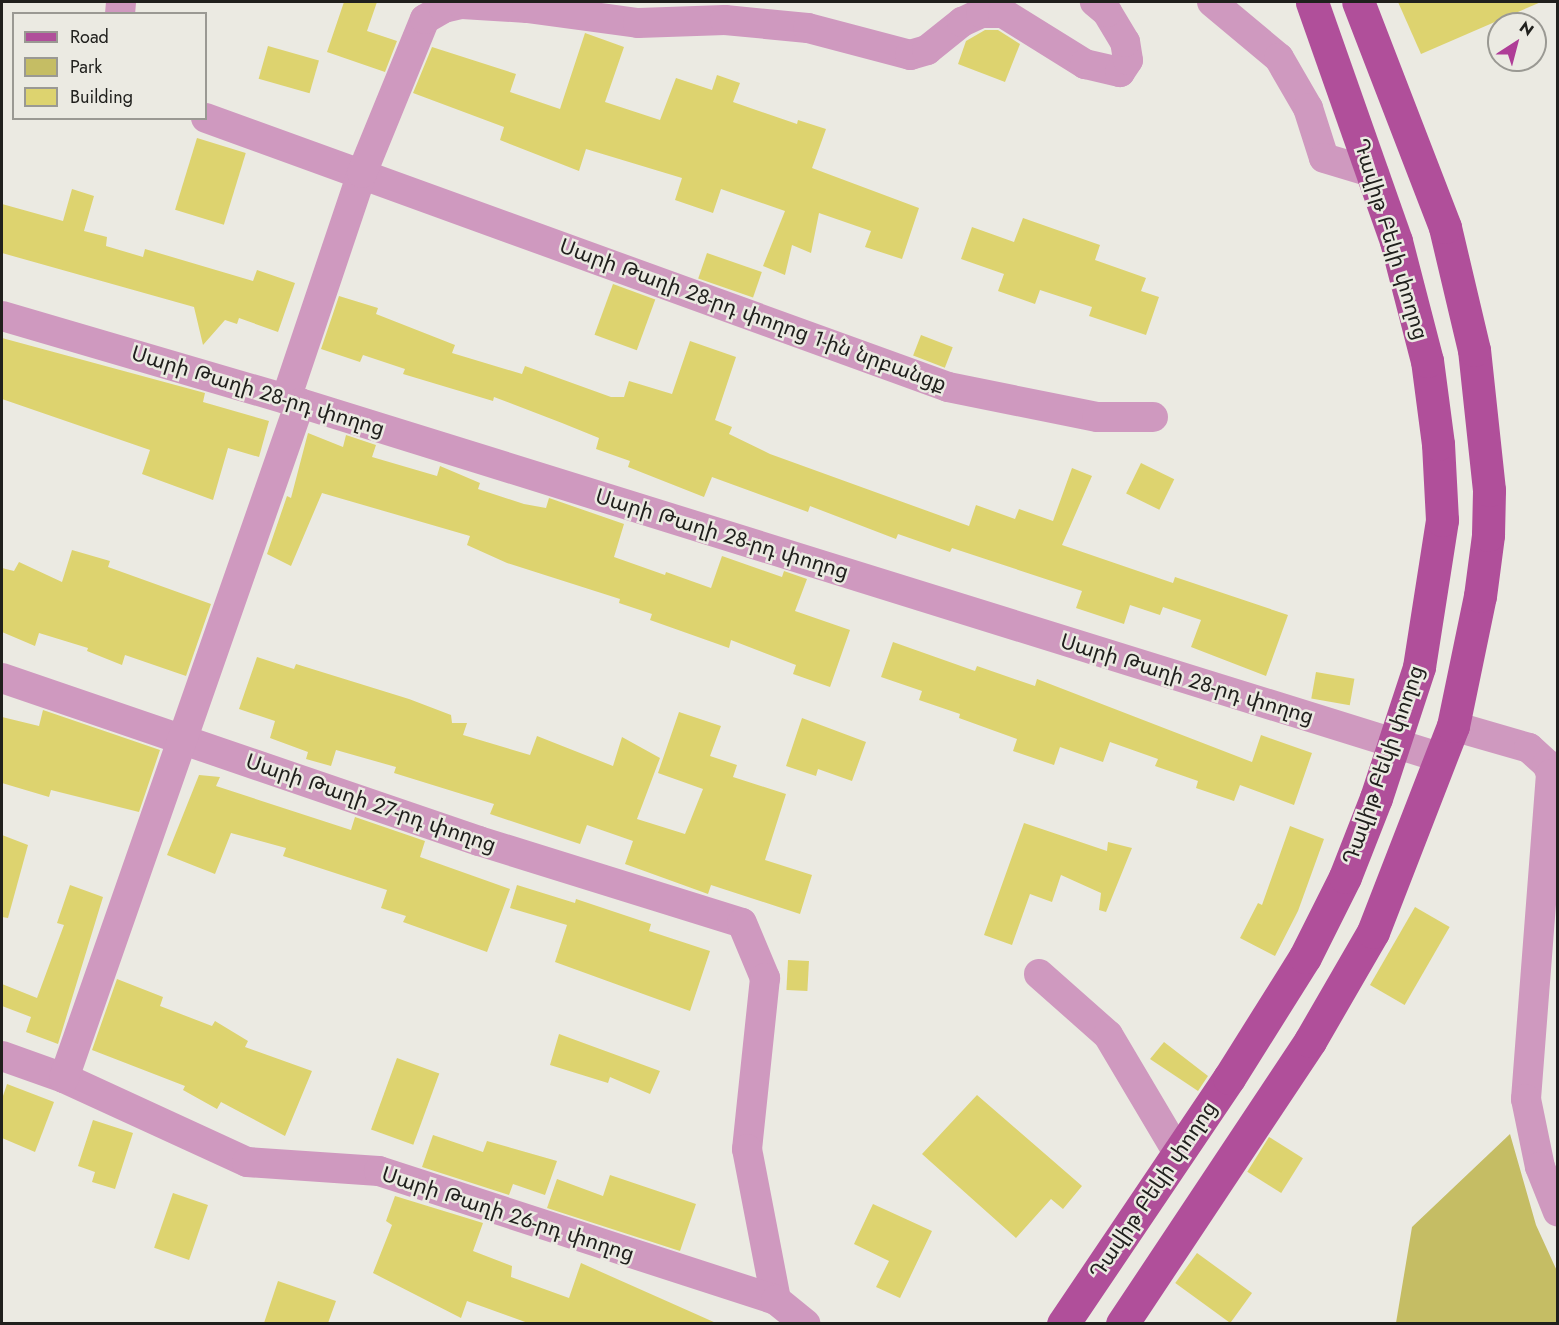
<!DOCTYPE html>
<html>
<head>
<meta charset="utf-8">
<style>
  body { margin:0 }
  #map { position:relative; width:1559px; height:1325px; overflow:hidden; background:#ebeae2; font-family:Jost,"Noto Sans Armenian",sans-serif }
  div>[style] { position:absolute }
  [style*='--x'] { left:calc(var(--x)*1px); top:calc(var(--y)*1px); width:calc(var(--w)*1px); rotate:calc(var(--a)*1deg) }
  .green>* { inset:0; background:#c5bd64 }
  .building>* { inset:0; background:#ddd36f; transform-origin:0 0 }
  .minor>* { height:30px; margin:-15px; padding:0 15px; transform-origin:15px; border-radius:15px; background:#cf99bf }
  .major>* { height:33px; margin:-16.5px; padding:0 16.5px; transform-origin:16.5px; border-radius:16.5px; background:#b04f9a }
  span { translate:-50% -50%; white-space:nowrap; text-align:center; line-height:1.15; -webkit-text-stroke:5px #ebeae2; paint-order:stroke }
  .street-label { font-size:21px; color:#20201d }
  .frame { position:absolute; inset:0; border:3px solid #20201d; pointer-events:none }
  .legend { position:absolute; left:12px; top:12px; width:195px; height:108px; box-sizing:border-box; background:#ebeae2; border:2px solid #9a9993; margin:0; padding:8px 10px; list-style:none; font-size:18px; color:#20201d }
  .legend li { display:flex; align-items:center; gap:12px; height:30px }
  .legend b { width:30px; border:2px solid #9a9993 }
  .north { position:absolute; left:1487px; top:12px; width:60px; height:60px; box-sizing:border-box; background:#ebeae2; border:2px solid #9a9993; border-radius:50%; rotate:36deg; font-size:16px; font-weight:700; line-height:24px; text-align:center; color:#20201d }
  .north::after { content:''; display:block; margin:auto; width:21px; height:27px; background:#af3d97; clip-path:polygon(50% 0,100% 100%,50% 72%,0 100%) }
</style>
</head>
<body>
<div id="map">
  <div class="green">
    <div style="clip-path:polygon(1510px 1134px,1536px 1225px,1557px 1271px,1557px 1323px,1396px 1323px,1412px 1227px)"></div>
  </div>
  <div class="building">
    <div style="clip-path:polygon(344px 2px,377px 2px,367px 31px,397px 41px,385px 72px,327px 52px)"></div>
    <div style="clip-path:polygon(1398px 2px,1541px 2px,1421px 54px)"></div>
    <div style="clip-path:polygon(985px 30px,998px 30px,1020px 44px,1005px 82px,958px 64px,966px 41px)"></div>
    <div style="clip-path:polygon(585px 33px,624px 47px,605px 102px,660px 120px,676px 78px,712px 90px,717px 75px,740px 83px,733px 102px,797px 124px,798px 120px,826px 129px,812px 168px,919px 208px,902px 259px,865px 247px,871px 231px,819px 213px,811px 253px,792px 245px,785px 275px,763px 266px,785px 211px,721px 189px,713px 213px,675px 200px,682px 178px,586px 149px,579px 171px,500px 140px,504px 127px,413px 93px,432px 47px,516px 74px,510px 92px,560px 109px)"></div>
    <div style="left:268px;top:46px;width:53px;height:34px;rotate:16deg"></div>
    <div style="left:197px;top:138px;width:51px;height:75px;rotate:17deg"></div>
    <div style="clip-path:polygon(72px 189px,94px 196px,84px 231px,107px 237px,106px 246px,143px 257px,145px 249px,253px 281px,257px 270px,295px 283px,278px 332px,239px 318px,237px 324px,225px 320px,203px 345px,194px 307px,2px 253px,2px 204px,63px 221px)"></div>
    <div style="clip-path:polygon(1023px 218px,1100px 245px,1095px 260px,1146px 278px,1141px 291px,1159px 297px,1146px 335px,1089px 316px,1092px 307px,1040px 290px,1035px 304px,998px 291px,1004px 274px,961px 259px,972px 227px,1014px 242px)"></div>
    <div style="left:707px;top:253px;width:58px;height:27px;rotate:19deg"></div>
    <div style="left:613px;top:284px;width:45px;height:54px;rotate:20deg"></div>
    <div style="clip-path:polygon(339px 296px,378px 308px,376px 314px,455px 345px,452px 353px,522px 374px,525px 366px,611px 397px,624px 397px,629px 381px,672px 394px,690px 341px,736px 357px,715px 420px,732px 427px,729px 434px,770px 454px,969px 526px,976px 505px,1015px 519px,1019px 509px,1053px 521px,1072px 468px,1092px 476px,1062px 545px,1173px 583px,1175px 577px,1288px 615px,1266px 676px,1191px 647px,1201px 620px,1163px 607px,1160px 615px,1130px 605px,1124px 624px,1076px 608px,1082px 591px,952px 548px,950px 552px,898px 534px,896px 539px,810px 506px,808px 512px,712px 477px,704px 497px,628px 467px,630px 461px,596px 449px,599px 438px,562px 423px,494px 397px,493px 401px,403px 374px,405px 369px,363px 355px,360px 362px,321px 349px)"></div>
    <div style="left:921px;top:335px;width:34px;height:22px;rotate:21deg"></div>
    <div style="clip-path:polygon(2px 338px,205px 393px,203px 402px,269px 421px,259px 457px,228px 448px,213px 500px,142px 474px,150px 450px,2px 399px)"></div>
    <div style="clip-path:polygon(308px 433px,343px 447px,346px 435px,376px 445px,372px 457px,437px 476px,440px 466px,480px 483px,478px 489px,524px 504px,546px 508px,549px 498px,624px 524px,614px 557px,665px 575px,666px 572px,711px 588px,722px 556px,782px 577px,784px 571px,807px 579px,795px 611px,850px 630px,830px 687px,793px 674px,796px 665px,731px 640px,729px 648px,650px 620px,652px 614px,619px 603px,620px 599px,507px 563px,467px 545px,470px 536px,322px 493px,291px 566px,267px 554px,287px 496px,291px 498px)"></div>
    <div style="left:1141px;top:463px;width:37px;height:34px;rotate:26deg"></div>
    <div style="clip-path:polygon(72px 550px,110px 561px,108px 567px,211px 604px,186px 676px,125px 655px,122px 665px,87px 651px,88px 648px,39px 633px,35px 646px,2px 632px,2px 568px,14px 571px,19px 562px,62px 582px)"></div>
    <div style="clip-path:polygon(893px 642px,975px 671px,977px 666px,1035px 686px,1037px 679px,1252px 762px,1261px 735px,1312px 753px,1294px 805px,1240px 785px,1234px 801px,1196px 788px,1198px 781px,1155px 766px,1158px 759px,1110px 742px,1103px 762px,1060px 747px,1054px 765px,1013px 751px,1017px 739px,959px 718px,960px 714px,919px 700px,922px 691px,881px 677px)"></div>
    <div style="clip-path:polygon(257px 657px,294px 669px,296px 664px,409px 699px,451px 715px,452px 723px,467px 723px,463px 735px,530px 755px,537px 736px,613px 766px,622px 737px,660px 758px,637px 819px,685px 834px,703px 789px,658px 773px,679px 712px,721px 726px,710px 756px,737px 765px,733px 777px,786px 794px,765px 860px,812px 875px,800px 914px,711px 885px,708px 894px,625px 864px,633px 841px,587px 825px,580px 844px,490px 814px,494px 804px,394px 773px,396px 767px,336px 750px,331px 766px,306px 759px,308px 752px,270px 738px,275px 721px,239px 709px)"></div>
    <div style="left:1316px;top:672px;width:39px;height:27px;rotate:10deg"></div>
    <div style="clip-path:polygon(43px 710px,160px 750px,139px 812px,51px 790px,49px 797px,2px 783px,2px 717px,39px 726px)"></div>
    <div style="clip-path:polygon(802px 718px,866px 742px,852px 781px,818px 769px,816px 776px,786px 766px)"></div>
    <div style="clip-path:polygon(199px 775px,220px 777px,216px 786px,351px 830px,355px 817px,425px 841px,420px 857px,510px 889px,487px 952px,403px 922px,406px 916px,381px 908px,387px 890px,283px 856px,286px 848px,231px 833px,215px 874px,167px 855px)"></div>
    <div style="clip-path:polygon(1024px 823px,1107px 851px,1108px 842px,1132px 848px,1106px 912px,1099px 910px,1101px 893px,1061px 875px,1052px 902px,1030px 894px,1012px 945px,984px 935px)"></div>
    <div style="clip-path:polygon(1290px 826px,1324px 839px,1298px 911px,1275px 956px,1240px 938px,1258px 903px,1262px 905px)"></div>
    <div style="clip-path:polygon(2px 835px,28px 845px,8px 918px,2px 917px)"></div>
    <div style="clip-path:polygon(70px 885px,103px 897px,58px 1044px,26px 1032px,31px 1017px,2px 1006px,2px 984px,37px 998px,64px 925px,57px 923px)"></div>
    <div style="clip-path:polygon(517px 885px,575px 903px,576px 899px,651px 924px,649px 931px,710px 951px,690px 1011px,555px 962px,567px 925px,510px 908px)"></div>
    <div style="left:1415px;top:907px;width:40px;height:90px;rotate:30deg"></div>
    <div style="left:788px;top:960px;width:21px;height:30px;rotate:3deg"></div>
    <div style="clip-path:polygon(117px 979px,163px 997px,160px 1006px,212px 1026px,215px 1021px,248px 1041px,245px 1047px,312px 1071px,285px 1136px,221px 1102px,217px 1109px,183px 1090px,185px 1086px,92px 1050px)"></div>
    <div style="clip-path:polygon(559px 1034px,660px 1071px,650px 1094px,610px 1077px,608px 1083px,550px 1065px)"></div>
    <div style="clip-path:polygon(1164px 1042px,1208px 1076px,1198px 1091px,1150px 1059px)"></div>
    <div style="left:397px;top:1058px;width:45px;height:76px;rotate:20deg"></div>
    <div style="clip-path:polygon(7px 1084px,54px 1102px,35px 1152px,2px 1138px,2px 1099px)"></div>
    <div style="clip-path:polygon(977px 1095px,1082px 1186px,1063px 1209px,1051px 1199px,1016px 1238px,922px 1154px)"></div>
    <div style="clip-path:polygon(93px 1120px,133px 1133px,115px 1189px,92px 1182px,95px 1172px,78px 1166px)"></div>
    <div style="clip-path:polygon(433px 1135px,483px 1152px,487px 1141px,557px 1161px,545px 1195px,513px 1184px,509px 1195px,422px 1167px)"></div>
    <div style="left:1269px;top:1137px;width:40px;height:41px;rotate:32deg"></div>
    <div style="clip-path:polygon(610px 1175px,696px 1204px,680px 1251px,547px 1208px,557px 1179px,603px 1196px)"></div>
    <div style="left:173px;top:1193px;width:37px;height:58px;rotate:19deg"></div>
    <div style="clip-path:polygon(395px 1196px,483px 1223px,473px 1251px,512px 1266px,511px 1277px,569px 1298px,581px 1263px,716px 1323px,528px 1323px,467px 1301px,461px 1318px,373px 1273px,392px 1225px,386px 1221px)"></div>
    <div style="clip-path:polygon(873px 1204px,932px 1231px,900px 1298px,876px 1287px,889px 1261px,854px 1244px)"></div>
    <div style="left:1197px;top:1253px;width:68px;height:37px;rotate:36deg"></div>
    <div style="clip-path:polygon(278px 1281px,336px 1301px,328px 1323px,264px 1323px)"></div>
  </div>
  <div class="minor">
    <div style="--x:1212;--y:2;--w:87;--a:39.9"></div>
    <div style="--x:1279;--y:58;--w:58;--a:59.9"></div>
    <div style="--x:1308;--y:108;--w:52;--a:72.3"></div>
    <div style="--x:1324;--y:158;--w:52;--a:16.7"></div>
    <div style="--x:120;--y:14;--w:12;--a:-85"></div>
    <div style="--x:206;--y:118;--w:789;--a:19.93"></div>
    <div style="--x:948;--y:387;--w:152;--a:11.4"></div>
    <div style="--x:1097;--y:417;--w:56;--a:0"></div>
    <div style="--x:2;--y:316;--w:310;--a:16.3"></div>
    <div style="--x:300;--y:403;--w:1196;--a:17.27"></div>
    <div style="--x:286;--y:399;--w:238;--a:-71.4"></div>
    <div style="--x:362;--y:173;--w:166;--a:-67.8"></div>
    <div style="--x:425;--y:19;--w:22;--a:-30"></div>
    <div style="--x:444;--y:8;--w:18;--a:-13"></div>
    <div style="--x:462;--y:4;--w:65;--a:3.5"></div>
    <div style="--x:527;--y:8;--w:112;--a:7.7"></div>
    <div style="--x:638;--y:23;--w:87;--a:-2"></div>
    <div style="--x:725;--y:20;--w:83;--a:5.5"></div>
    <div style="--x:808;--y:28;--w:106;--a:14.8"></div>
    <div style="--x:910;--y:55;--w:18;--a:-16"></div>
    <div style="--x:927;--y:50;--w:45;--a:-38.7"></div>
    <div style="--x:962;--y:22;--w:21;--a:-25"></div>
    <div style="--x:981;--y:13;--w:22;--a:0"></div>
    <div style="--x:1003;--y:13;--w:97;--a:31.9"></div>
    <div style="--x:1085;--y:64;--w:36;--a:13"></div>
    <div style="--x:1120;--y:72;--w:14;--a:-56"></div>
    <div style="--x:1128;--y:60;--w:18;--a:-99"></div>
    <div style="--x:1125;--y:42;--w:35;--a:-121"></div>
    <div style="--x:1107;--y:12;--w:16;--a:-140"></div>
    <div style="--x:2;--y:678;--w:504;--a:18.87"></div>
    <div style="--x:479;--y:841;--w:275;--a:17.3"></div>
    <div style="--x:742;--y:923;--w:60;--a:67.3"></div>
    <div style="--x:765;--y:978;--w:172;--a:96"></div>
    <div style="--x:747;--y:1149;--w:154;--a:79.1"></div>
    <div style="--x:1453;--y:726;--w:79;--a:16.1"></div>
    <div style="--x:1529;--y:748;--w:24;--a:42"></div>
    <div style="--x:1547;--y:764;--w:11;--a:68"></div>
    <div style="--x:1551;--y:774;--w:326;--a:94.4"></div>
    <div style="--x:1526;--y:1099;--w:69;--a:78.4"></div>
    <div style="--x:1540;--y:1167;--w:48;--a:68.2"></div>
    <div style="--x:1039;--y:974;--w:92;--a:41.5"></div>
    <div style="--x:1108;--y:1035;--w:137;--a:59.3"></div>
    <div style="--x:2;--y:1056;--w:66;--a:19.5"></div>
    <div style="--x:64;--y:1078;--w:201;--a:24.7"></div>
    <div style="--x:247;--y:1162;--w:132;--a:3.9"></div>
    <div style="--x:379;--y:1171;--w:417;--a:18"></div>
    <div style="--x:776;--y:1300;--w:38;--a:39"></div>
    <div style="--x:64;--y:1078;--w:715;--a:-70.73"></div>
  </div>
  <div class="major">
    <div style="--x:1063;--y:1324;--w:297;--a:-56"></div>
    <div style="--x:1229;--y:1078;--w:143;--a:-57.9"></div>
    <div style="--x:1305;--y:957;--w:89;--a:-63.4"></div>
    <div style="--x:1345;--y:877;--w:85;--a:-68.6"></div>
    <div style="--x:1376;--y:798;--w:138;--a:-71.8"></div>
    <div style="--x:1419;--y:667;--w:149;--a:-81.1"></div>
    <div style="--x:1442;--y:520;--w:76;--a:-93"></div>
    <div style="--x:1438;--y:444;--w:84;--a:-97.5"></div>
    <div style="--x:1427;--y:361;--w:124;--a:-104.5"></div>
    <div style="--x:1396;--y:241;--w:253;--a:-109.4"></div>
    <div style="--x:1122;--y:1324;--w:340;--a:-56.4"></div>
    <div style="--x:1310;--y:1041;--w:126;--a:-60"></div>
    <div style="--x:1373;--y:932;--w:221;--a:-68.8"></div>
    <div style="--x:1453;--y:726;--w:133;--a:-78.3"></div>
    <div style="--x:1480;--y:596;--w:62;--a:-82.5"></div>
    <div style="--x:1488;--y:535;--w:45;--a:-88.7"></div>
    <div style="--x:1489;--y:490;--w:141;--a:-96.1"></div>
    <div style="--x:1474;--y:350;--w:126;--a:-103.3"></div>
    <div style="--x:1445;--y:227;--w:241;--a:-111.1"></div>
  </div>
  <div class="street-label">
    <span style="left:1391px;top:239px;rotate:73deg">Դավիթ Բեկի փողոց</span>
    <span style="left:753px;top:315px;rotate:20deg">Սարի Թաղի 28-րդ փողոց 1-ին նրբանցք</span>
    <span style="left:258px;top:391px;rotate:17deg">Սարի Թաղի 28-րդ փողոց</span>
    <span style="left:722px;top:534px;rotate:17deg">Սարի Թաղի 28-րդ փողոց</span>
    <span style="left:1187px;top:679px;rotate:17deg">Սարի Թաղի 28-րդ փողոց</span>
    <span style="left:1383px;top:765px;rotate:-71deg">Դավիթ Բեկի փողոց</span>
    <span style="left:371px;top:803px;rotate:19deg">Սարի Թաղի 27-րդ փողոց</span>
    <span style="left:1153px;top:1190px;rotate:-56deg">Դավիթ Բեկի փողոց</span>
    <span style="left:508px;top:1214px;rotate:18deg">Սարի Թաղի 26-րդ փողոց</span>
  </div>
  <div class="frame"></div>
  <ul class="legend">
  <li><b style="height:8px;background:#b04f9a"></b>Road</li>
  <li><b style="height:16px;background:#c5bd64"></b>Park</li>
  <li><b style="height:16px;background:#ddd36f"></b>Building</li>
  </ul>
  <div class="north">N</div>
</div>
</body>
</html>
